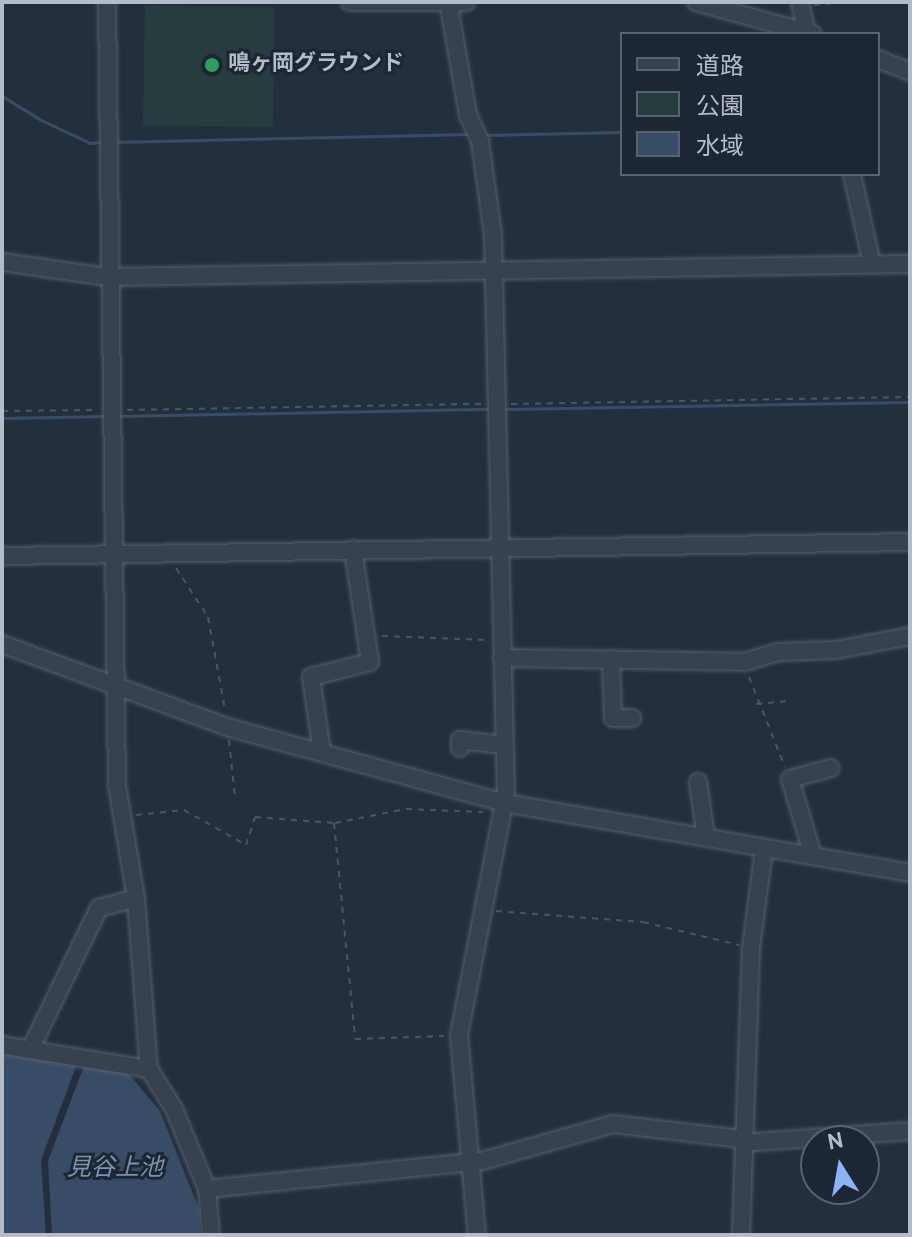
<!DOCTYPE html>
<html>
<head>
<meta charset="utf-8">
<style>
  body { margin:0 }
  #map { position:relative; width:912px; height:1237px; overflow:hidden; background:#242f3e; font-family:Overpass,"Noto Sans JP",sans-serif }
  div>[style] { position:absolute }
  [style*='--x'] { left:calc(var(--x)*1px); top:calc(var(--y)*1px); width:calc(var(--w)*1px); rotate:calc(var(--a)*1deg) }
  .green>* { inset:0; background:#263c3f; transform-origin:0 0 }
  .water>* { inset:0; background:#394c67 }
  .stream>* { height:3px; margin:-1.5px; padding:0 1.5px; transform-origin:1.5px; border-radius:1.5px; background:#394c67 }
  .path>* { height:2px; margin-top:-1px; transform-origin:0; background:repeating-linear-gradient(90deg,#44595c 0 6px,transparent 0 12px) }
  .roads { filter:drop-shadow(0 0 2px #565f6c) drop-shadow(0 0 2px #565f6c) }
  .minor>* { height:16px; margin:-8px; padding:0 8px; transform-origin:8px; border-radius:8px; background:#38414e }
  .dots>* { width:22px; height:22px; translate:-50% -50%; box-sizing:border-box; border:4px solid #1d2633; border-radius:50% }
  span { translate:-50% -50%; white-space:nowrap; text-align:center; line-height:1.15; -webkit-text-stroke:6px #1d2633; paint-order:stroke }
  .poi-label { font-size:22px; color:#b4bcc9; font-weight:700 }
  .left { translate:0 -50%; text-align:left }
  .water-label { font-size:24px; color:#7c92b1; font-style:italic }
  .frame { position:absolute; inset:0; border:4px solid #b4bcc9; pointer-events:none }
  .legend { position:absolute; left:620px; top:32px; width:260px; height:144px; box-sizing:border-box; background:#1d2633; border:2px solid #59626f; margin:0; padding:10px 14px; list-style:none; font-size:24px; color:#b4bcc9 }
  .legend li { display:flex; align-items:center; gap:16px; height:40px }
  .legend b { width:40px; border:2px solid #59626f }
  .north { position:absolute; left:800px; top:1125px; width:80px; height:80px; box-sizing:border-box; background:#1d2633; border:2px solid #59626f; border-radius:50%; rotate:349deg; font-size:22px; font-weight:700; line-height:32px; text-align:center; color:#b4bcc9 }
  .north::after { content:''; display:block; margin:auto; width:28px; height:36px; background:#8ab4f8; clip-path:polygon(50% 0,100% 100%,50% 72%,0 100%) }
</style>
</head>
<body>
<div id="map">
  <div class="green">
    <div style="left:145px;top:5px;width:130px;height:120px;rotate:1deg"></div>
  </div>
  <div class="water">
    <div style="clip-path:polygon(2px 1054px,77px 1064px,41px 1160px,46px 1235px,2px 1235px)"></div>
    <div style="clip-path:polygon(84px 1066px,127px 1072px,160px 1111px,199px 1209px,200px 1235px,52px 1235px,48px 1161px)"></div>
  </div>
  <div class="stream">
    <div style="--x:2;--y:96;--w:46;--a:31.6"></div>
    <div style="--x:41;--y:120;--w:54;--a:25.1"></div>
    <div style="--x:90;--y:143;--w:12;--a:-5"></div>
    <div style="--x:482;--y:135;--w:140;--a:-1.2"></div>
    <div style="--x:114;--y:142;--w:356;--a:-1.3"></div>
    <div style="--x:502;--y:409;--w:408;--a:-1"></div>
    <div style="--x:118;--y:416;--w:372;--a:-1.1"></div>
    <div style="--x:2;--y:418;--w:104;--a:-1.1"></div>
  </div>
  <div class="path">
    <div style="--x:814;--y:5;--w:30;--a:-6"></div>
    <div style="--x:511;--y:404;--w:399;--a:-1"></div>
    <div style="--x:127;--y:410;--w:358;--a:-1"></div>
    <div style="--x:2;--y:411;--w:95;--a:-0.6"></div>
    <div style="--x:176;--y:568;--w:59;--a:56.9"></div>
    <div style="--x:208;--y:617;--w:95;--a:79.6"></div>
    <div style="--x:382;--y:636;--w:105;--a:2.2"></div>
    <div style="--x:749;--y:677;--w:97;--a:68.2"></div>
    <div style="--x:756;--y:704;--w:34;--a:-5"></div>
    <div style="--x:229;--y:740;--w:58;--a:84.1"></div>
    <div style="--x:136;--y:815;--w:48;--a:-5.9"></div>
    <div style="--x:184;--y:810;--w:71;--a:29.4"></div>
    <div style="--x:246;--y:845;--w:29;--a:-72"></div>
    <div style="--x:255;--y:817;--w:79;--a:4.3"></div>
    <div style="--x:334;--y:823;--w:217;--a:84.4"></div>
    <div style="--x:355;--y:1039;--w:89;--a:-1.9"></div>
    <div style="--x:335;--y:823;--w:72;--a:-11.2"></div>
    <div style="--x:406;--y:809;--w:77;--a:2.2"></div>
    <div style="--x:496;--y:911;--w:147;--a:4.3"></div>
    <div style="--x:643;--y:922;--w:99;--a:13.5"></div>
  </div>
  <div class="roads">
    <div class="minor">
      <div style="--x:107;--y:2;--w:783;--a:89.27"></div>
      <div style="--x:117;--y:785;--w:115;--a:80.5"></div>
      <div style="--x:136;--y:898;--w:171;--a:85.7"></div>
      <div style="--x:149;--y:1069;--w:47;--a:58"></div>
      <div style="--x:174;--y:1109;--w:87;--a:67.6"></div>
      <div style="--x:207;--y:1189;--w:46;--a:85"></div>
      <div style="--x:350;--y:2;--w:116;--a:0"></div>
      <div style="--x:696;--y:2;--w:121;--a:15.3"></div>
      <div style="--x:800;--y:2;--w:33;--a:78"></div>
      <div style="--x:454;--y:3;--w:10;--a:114"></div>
      <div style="--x:450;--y:12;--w:105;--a:80.1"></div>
      <div style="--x:468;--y:115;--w:29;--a:65"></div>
      <div style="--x:480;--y:141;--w:95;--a:82.1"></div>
      <div style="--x:493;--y:235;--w:558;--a:88.67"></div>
      <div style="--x:506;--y:793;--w:247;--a:101"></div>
      <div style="--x:459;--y:1035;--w:201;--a:84.9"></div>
      <div style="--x:878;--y:59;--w:35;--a:22"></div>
      <div style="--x:852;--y:174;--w:92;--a:77.5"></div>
      <div style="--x:2;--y:262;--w:107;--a:8.1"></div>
      <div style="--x:108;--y:277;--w:802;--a:-0.93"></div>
      <div style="--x:2;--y:556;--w:908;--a:-0.88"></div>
      <div style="--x:2;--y:644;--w:240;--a:20.2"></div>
      <div style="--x:227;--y:727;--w:288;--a:15.3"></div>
      <div style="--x:505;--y:803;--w:411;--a:9.8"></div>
      <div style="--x:502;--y:658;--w:243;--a:0.9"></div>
      <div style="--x:745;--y:662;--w:34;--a:-17"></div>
      <div style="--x:778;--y:652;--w:58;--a:-2"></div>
      <div style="--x:836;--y:650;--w:75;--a:-10.7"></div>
      <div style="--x:611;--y:659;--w:59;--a:88.1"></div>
      <div style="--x:613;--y:718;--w:19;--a:0"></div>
      <div style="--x:460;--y:748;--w:8;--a:-90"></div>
      <div style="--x:460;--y:740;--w:44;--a:6.5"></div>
      <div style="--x:322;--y:752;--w:76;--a:-98.3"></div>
      <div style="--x:311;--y:677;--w:61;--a:-14.3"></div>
      <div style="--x:370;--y:662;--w:114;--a:-98.6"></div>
      <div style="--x:698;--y:782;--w:56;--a:81.7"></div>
      <div style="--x:813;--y:856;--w:80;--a:-106.6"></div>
      <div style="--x:790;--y:779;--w:42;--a:-15"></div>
      <div style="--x:2;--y:1045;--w:28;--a:10"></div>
      <div style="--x:30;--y:1050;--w:158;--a:-64.1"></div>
      <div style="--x:99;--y:908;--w:38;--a:-15"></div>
      <div style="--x:30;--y:1050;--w:121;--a:9.1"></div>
      <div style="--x:742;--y:1143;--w:168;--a:-4.1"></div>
      <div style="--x:207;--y:1189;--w:276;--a:-5.8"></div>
      <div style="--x:482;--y:1161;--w:136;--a:-15.8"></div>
      <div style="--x:613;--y:1124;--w:130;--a:6.6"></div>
      <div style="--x:741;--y:1235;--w:287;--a:-88"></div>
      <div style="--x:751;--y:948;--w:100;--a:-82.5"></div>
    </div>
  </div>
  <div class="dots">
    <div style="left:212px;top:65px;background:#2e9e5b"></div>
  </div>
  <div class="poi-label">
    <span class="left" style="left:228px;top:65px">鳴ヶ岡グラウンド</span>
  </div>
  <div class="water-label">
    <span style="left:115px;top:1170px">見谷上池</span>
  </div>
  <div class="frame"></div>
  <ul class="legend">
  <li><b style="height:10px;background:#38414e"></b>道路</li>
  <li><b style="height:22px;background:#263c3f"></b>公園</li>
  <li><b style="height:22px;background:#394c67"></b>水域</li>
  </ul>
  <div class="north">N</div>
</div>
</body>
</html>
